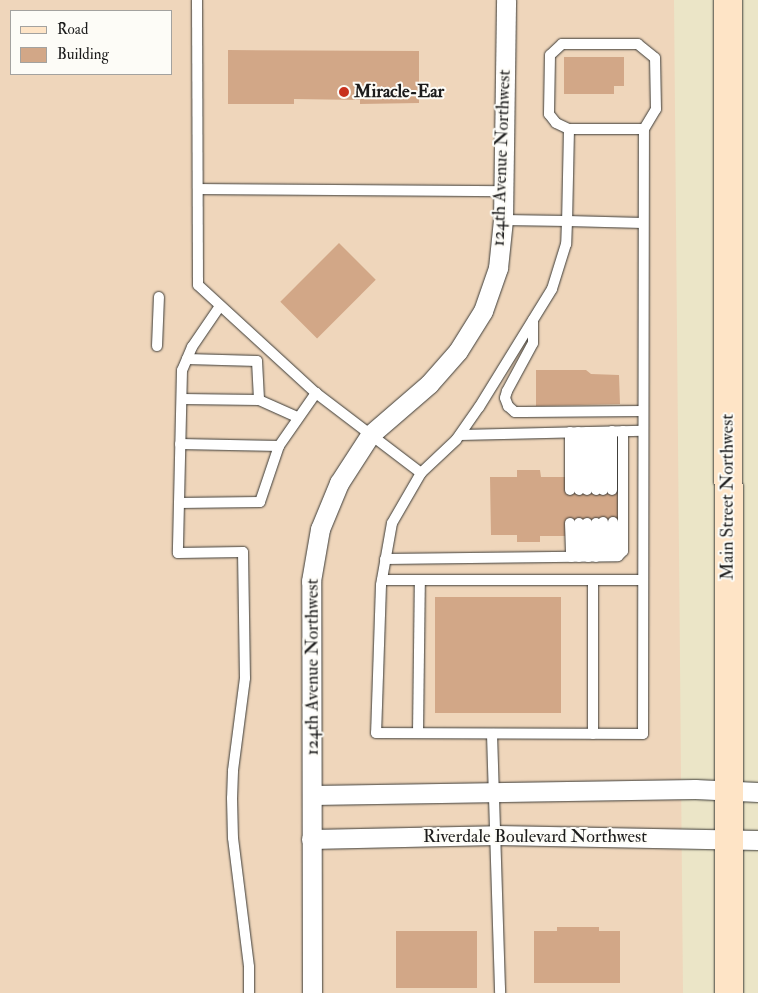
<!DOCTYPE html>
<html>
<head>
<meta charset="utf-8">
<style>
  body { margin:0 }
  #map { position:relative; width:758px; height:993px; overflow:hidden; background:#ebe5c7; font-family:"IM FELL Double Pica",serif }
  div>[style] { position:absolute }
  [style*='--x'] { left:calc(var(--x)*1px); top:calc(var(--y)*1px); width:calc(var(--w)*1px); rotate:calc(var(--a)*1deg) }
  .built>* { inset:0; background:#efd6bb }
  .building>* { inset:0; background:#d2a787; transform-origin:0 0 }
  .roads { filter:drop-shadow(0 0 1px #3b3a36) drop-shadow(0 0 1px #3b3a36) }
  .lane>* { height:10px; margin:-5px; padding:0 5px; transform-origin:5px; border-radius:5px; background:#fff }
  .street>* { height:19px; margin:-9.5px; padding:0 9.5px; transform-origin:9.5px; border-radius:9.5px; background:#fff }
  .secondary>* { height:28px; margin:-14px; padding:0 14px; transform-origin:14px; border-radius:14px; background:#fee4c6 }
  .dots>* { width:14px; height:14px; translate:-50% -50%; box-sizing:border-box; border:2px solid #fdfcf7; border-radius:50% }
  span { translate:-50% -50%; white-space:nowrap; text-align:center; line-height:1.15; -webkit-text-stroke:4px #fdfcf7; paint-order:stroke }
  .poi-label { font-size:18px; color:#1c1c1c; font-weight:700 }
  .left { translate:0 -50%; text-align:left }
  .street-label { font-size:18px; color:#1c1c1c }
  .legend { position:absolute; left:10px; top:10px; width:162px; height:65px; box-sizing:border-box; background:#fdfcf7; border:1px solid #a3a29f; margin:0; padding:6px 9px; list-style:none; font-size:15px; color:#1c1c1c }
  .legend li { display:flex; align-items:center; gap:10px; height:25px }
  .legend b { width:25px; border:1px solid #a3a29f }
</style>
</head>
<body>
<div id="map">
  <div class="built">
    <div style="clip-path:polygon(evenodd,0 0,674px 0,683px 993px,0 993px,0 0,11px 11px,171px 11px,171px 74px,11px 74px,11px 11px)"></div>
  </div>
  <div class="building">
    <div style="clip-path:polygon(228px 50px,419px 51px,419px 103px,360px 104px,360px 100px,294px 99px,294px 104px,228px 104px)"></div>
    <div style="clip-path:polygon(564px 57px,624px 57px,624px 86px,614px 86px,614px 94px,564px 94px)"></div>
    <div style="left:339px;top:243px;width:52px;height:83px;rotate:45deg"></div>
    <div style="clip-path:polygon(536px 370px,586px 370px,591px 374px,619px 375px,620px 404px,536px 406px)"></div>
    <div style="clip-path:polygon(517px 470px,540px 470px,541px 477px,568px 477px,568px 491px,618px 490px,618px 522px,567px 536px,540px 536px,540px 542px,517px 542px,517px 535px,491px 535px,490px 477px,517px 477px)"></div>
    <div style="left:435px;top:597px;width:126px;height:116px"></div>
    <div style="clip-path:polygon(557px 927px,599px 927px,599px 931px,620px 931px,620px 983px,534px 983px,534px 931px,557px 931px)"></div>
    <div style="left:396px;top:931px;width:81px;height:57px"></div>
  </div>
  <div class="roads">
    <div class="lane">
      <div style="--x:197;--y:0;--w:285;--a:89.8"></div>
      <div style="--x:198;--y:285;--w:160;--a:42.5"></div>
      <div style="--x:316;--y:393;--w:132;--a:37.3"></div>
      <div style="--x:569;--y:129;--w:75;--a:0"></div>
      <div style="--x:199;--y:189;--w:306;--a:0.4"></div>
      <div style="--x:503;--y:220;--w:64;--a:0.9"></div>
      <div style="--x:567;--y:221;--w:23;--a:92"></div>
      <div style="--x:566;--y:244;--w:47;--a:107.3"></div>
      <div style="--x:552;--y:289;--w:139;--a:121.7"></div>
      <div style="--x:479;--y:407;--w:40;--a:124.9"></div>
      <div style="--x:456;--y:440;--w:48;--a:136.7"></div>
      <div style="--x:421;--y:473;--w:58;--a:120.1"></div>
      <div style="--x:392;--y:523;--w:63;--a:100.1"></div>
      <div style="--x:381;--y:585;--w:148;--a:91.9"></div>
      <div style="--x:376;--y:733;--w:267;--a:0.2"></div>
      <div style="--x:643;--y:734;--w:605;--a:-89.91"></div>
      <div style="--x:644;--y:129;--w:23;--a:-59"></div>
      <div style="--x:656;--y:109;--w:51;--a:-91.1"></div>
      <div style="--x:655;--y:58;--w:22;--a:-141"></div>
      <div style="--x:638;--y:44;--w:76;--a:180"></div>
      <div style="--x:562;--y:44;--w:16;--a:137"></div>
      <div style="--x:550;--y:55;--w:59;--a:91"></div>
      <div style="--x:549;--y:114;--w:11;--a:52"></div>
      <div style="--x:556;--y:123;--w:14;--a:25"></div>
      <div style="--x:569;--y:129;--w:92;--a:91.2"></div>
      <div style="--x:567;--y:221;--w:76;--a:1.5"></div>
      <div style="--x:220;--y:306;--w:50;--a:124.3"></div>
      <div style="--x:192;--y:347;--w:25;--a:113"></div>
      <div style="--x:182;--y:370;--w:183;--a:91.3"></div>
      <div style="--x:178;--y:553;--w:65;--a:-0.9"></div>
      <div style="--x:243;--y:552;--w:126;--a:89.1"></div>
      <div style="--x:245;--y:678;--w:94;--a:97.4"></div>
      <div style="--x:233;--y:771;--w:27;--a:92"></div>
      <div style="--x:232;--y:798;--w:40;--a:88.6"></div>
      <div style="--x:233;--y:838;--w:130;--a:82.9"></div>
      <div style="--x:249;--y:967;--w:26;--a:90"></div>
      <div style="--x:533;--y:320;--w:23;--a:90"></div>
      <div style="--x:533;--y:343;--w:55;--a:118.4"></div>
      <div style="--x:507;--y:391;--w:7;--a:106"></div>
      <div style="--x:505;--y:398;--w:9;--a:69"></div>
      <div style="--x:508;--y:406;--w:9;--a:41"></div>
      <div style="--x:515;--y:412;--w:9;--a:0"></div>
      <div style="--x:524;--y:412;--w:119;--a:-0.5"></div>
      <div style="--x:157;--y:346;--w:49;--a:-87.7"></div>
      <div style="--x:187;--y:359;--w:70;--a:1.6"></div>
      <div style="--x:257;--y:361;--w:39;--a:87"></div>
      <div style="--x:259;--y:400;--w:42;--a:24.1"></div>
      <div style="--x:182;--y:399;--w:77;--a:0.7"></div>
      <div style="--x:612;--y:431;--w:59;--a:90"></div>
      <div style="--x:570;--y:432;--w:58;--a:90"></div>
      <div style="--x:578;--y:432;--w:58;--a:89"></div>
      <div style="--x:587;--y:432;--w:58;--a:90"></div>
      <div style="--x:595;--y:432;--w:58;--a:89"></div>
      <div style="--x:603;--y:432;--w:58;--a:90"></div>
      <div style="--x:460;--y:435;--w:183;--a:-1.3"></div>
      <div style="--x:180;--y:444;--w:99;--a:1.2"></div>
      <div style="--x:179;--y:503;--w:81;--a:-0.7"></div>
      <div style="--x:260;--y:502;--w:59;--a:-71.3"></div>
      <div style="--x:279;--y:446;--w:65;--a:-55.1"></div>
      <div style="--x:603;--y:522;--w:34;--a:88"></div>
      <div style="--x:613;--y:522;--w:34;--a:90"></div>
      <div style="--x:570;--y:523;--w:34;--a:88"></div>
      <div style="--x:579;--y:523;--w:34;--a:90"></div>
      <div style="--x:587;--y:523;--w:34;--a:88"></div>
      <div style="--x:596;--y:523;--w:34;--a:90"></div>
      <div style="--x:385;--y:559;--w:233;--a:-0.7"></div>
      <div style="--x:618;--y:556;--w:7;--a:-45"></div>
      <div style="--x:623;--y:551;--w:120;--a:-90"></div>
      <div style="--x:382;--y:580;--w:261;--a:0"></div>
      <div style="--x:593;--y:580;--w:154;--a:90"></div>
      <div style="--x:418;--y:733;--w:153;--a:-89.3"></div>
      <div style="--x:492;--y:734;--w:259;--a:88.2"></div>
    </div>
    <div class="street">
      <div style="--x:313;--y:795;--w:382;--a:-0.9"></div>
      <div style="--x:695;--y:789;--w:63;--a:2.7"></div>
      <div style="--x:311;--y:839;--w:185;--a:-1.2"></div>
      <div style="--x:496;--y:835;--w:262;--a:1.1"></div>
      <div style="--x:312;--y:993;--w:412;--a:-90.1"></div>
      <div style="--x:311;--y:581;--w:53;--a:-80.2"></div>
      <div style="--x:320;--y:529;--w:50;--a:-67.6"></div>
      <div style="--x:339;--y:483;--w:57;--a:-57.1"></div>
      <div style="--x:370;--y:435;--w:78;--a:-40.8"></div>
      <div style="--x:429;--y:384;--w:44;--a:-48.7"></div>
      <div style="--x:458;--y:351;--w:47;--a:-58"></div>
      <div style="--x:483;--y:311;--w:46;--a:-70.8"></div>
      <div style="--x:498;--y:268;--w:48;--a:-84.1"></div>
      <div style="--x:503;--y:220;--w:220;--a:-89.2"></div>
    </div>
    <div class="secondary">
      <div style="--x:728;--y:0;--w:993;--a:89.94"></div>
    </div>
  </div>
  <div class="dots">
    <div style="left:344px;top:92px;background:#c8321e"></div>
  </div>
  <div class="poi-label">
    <span class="left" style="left:354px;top:92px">Miracle-Ear</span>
  </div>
  <div class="street-label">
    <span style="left:502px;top:158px;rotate:-88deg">124th Avenue Northwest</span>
    <span style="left:728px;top:497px;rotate:-90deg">Main Street Northwest</span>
    <span style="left:313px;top:667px;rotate:-90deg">124th Avenue Northwest</span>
    <span style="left:535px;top:837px">Riverdale Boulevard Northwest</span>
  </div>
  <ul class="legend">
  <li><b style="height:6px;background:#fee4c6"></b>Road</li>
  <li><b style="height:14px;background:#d2a787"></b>Building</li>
  </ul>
</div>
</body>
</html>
